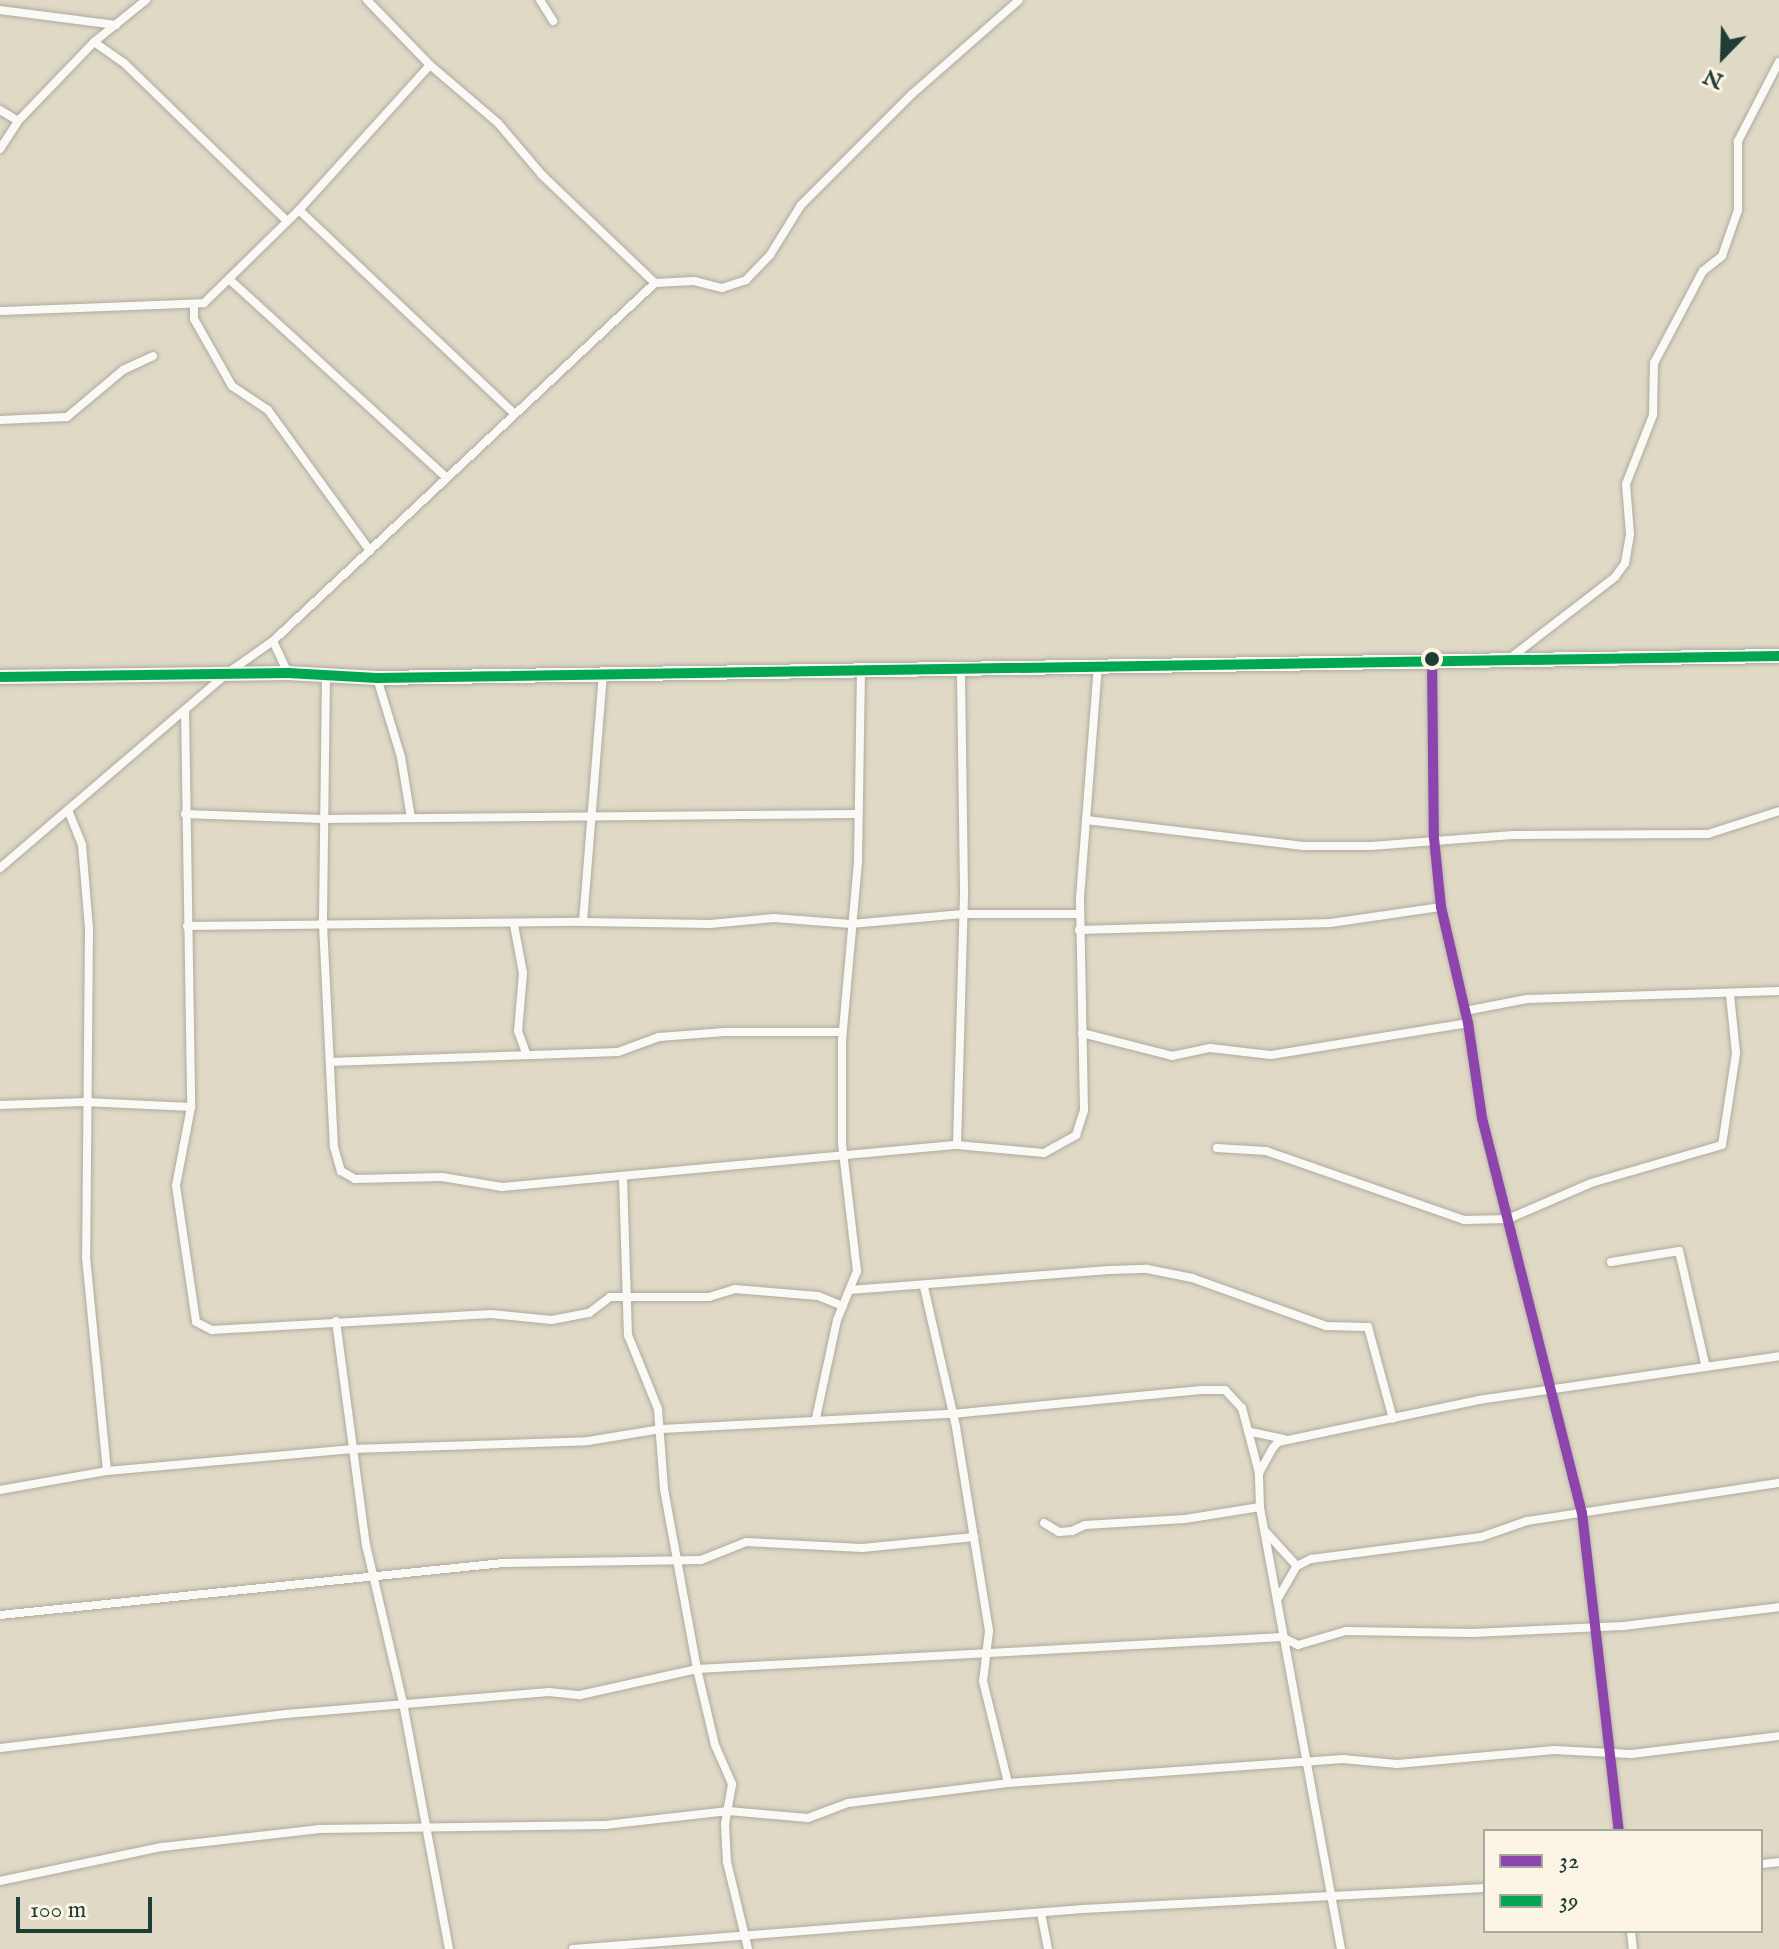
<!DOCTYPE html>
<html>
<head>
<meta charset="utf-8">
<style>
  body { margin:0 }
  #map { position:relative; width:1779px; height:1949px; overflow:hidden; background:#e0d9c6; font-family:"IM FELL English",serif }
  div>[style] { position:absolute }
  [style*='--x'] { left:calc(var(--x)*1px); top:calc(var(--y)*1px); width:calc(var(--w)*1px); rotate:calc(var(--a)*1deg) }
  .roads { filter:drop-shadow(0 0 2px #adac9f) drop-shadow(0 0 2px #adac9f) }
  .minor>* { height:8px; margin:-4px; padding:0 4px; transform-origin:4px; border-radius:4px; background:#faf9f6 }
  .trunk>* { height:14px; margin:-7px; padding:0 7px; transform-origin:7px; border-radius:7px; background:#faf9f6 }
  .bus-1>* { height:10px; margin:-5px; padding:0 5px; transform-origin:5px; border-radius:5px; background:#8e44ad }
  .bus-2>* { height:10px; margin:-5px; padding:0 5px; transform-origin:5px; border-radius:5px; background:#00a651 }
  .dots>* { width:22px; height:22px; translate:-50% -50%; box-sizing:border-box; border:4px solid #fcf5e5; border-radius:50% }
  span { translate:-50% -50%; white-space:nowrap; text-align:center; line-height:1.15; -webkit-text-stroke:7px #fcf5e5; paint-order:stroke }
  .legend { position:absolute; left:1483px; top:1829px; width:280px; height:104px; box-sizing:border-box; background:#fcf5e5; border:2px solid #a4ab9e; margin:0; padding:10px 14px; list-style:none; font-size:24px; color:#1f3d34 }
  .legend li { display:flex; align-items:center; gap:16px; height:40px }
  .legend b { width:40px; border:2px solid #a4ab9e }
  .north { position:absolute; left:1683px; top:16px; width:80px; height:80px; -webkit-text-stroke:6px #fcf5e5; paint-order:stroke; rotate:203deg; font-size:22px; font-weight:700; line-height:32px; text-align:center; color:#1f3d34 }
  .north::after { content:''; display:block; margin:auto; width:28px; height:36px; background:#1f3d34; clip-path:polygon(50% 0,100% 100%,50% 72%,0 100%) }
  .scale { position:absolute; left:16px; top:1897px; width:136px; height:36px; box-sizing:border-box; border:4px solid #1f3d34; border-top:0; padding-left:10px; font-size:24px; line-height:28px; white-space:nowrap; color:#1f3d34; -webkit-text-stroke:6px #fcf5e5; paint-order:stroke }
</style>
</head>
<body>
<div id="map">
  <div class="roads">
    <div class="minor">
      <div style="--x:367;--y:0;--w:91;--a:45.9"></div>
      <div style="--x:430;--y:65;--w:89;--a:40.5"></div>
      <div style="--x:498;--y:123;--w:68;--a:49.8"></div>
      <div style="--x:542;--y:175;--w:156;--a:43.7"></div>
      <div style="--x:540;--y:0;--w:25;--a:58"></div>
      <div style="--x:0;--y:10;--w:117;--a:7.4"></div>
      <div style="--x:94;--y:42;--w:37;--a:35"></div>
      <div style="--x:124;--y:63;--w:227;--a:44.1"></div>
      <div style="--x:0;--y:110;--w:21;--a:31"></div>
      <div style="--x:0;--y:149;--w:33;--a:-57"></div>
      <div style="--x:18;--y:121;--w:110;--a:-46.1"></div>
      <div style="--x:94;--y:42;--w:67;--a:-38.9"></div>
      <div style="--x:299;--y:210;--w:296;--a:43.4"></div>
      <div style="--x:229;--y:279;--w:294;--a:42.4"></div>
      <div style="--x:194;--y:307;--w:12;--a:90"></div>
      <div style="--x:194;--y:319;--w:77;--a:60.4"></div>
      <div style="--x:232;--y:386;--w:43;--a:33.7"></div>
      <div style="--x:268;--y:410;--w:174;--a:54.1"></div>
      <div style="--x:0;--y:311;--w:204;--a:-2.2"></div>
      <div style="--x:204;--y:303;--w:133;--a:-44.4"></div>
      <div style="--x:299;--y:210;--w:195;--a:-47.9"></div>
      <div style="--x:0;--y:420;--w:67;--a:-2.6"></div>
      <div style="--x:67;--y:417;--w:73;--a:-40"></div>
      <div style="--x:123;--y:370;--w:33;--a:-25"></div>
      <div style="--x:273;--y:641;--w:35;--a:65"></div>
      <div style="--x:1432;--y:659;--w:179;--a:89.4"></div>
      <div style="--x:1434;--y:838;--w:69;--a:84.2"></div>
      <div style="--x:1441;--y:907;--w:119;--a:76.9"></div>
      <div style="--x:1468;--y:1023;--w:96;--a:81.6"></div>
      <div style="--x:1482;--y:1118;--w:407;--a:75.8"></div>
      <div style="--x:1582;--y:1513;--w:320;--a:83.4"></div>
      <div style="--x:1509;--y:659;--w:134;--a:-37.7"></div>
      <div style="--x:1615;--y:577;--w:17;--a:-54"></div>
      <div style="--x:1625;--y:563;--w:29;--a:-80"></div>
      <div style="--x:1630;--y:534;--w:50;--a:-94.6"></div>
      <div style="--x:1626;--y:484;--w:74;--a:-68.6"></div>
      <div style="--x:1653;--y:415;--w:52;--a:-88.9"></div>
      <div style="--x:1654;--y:363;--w:104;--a:-62"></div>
      <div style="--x:1703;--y:271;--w:24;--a:-38"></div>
      <div style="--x:1722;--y:256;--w:49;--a:-70.8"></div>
      <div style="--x:1738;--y:210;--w:69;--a:-90"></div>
      <div style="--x:1738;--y:141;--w:89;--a:-62.6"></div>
      <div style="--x:326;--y:674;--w:250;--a:90.7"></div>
      <div style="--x:323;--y:924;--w:223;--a:87.2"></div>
      <div style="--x:334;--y:1147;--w:25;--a:74"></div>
      <div style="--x:341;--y:1171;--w:16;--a:30"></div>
      <div style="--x:355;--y:1179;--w:87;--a:-1.3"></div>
      <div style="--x:442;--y:1177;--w:61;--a:9.5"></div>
      <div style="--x:502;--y:1187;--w:457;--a:-5.3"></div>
      <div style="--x:957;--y:1145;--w:87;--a:5.3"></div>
      <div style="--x:1044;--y:1153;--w:37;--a:-29"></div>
      <div style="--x:1076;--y:1135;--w:26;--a:-72"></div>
      <div style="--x:1084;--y:1110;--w:212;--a:-91.1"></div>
      <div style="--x:1080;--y:898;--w:233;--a:-85.6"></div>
      <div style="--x:377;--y:678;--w:83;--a:73.1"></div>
      <div style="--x:401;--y:757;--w:62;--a:80.7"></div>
      <div style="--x:185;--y:710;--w:397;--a:89.1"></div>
      <div style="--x:191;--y:1107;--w:80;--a:100.8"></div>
      <div style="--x:176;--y:1186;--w:137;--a:81.6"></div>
      <div style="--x:196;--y:1322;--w:18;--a:27"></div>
      <div style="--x:212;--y:1330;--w:279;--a:-3.3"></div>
      <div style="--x:491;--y:1314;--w:61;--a:5.6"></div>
      <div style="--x:552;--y:1320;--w:38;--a:-11"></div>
      <div style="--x:589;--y:1313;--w:26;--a:-37"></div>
      <div style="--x:610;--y:1297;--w:99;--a:0"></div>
      <div style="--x:709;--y:1297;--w:27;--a:-17"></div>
      <div style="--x:735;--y:1289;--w:83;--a:4.8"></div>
      <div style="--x:818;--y:1296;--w:27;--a:22"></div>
      <div style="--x:68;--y:810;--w:38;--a:68"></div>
      <div style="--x:82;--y:845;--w:84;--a:85.2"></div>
      <div style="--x:89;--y:929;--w:328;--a:90.5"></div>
      <div style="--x:86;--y:1257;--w:215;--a:84.4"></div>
      <div style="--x:185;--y:814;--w:137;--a:2.1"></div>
      <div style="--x:322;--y:819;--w:535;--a:-0.54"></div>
      <div style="--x:1086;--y:820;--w:221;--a:6.8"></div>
      <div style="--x:1305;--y:846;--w:66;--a:0"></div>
      <div style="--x:1371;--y:846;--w:142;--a:-4.4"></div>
      <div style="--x:1513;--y:835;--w:195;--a:-0.3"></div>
      <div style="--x:1708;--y:834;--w:75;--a:-17.9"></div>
      <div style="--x:0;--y:868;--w:298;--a:-40.6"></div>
      <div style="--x:226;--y:674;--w:57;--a:-35.1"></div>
      <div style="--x:273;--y:641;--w:524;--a:-43.14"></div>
      <div style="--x:655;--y:283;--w:39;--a:-3"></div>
      <div style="--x:694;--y:281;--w:29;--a:14"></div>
      <div style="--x:722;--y:288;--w:25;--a:-18"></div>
      <div style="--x:746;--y:280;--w:35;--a:-46"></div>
      <div style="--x:770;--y:255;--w:59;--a:-58.2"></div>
      <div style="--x:801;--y:205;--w:157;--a:-45"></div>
      <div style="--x:912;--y:94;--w:142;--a:-41.3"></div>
      <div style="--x:583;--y:922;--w:127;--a:0.9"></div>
      <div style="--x:710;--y:924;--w:64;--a:-5.4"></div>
      <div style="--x:774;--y:918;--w:77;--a:4.5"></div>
      <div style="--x:851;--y:924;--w:112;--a:-5.1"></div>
      <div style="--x:963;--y:914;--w:116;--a:0"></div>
      <div style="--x:514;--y:925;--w:49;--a:79.4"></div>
      <div style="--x:523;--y:973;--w:58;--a:94.9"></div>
      <div style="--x:518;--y:1031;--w:23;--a:70"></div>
      <div style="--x:187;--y:926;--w:396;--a:-0.6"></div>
      <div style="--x:583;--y:922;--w:250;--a:-85.4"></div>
      <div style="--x:1079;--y:930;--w:252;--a:-1.6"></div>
      <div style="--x:1331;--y:923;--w:111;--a:-8.3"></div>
      <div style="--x:1465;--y:1011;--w:63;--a:-11"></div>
      <div style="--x:1527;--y:999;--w:252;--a:-1.8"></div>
      <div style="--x:1082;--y:1033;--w:93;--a:14.3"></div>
      <div style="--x:1172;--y:1056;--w:39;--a:-12"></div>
      <div style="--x:1210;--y:1048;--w:61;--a:6.5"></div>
      <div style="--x:1271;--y:1055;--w:200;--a:-9.2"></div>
      <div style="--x:330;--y:1062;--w:288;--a:-2"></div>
      <div style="--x:618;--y:1052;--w:44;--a:-20.1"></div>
      <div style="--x:659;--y:1037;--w:66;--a:-4.3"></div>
      <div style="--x:725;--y:1032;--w:117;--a:0"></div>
      <div style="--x:0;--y:1105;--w:85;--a:-2"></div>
      <div style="--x:85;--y:1102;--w:106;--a:2.7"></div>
      <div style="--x:957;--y:1145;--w:255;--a:-88.4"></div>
      <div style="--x:964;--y:890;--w:222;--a:-90.8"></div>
      <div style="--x:1217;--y:1148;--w:49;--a:3.5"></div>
      <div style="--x:1266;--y:1151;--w:210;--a:19.2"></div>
      <div style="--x:1464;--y:1220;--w:44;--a:-1.3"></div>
      <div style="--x:1508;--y:1219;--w:90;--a:-23.4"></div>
      <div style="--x:1591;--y:1183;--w:136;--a:-16.2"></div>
      <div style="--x:1722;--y:1145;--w:93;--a:-81.3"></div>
      <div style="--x:1736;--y:1053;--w:58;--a:-95.9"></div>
      <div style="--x:623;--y:1177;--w:158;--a:88.2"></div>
      <div style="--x:628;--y:1335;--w:80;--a:67.9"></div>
      <div style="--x:658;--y:1409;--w:80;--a:85.7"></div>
      <div style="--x:664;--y:1489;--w:183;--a:79.6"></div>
      <div style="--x:697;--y:1669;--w:78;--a:76.7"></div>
      <div style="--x:715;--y:1745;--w:43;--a:66.4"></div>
      <div style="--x:732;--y:1784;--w:41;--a:99.9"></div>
      <div style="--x:725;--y:1824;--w:38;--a:87"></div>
      <div style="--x:727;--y:1862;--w:89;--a:76.4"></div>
      <div style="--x:1611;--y:1262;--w:69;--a:-9.2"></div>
      <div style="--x:1679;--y:1251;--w:116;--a:77"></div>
      <div style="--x:924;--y:1287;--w:144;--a:77.1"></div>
      <div style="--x:956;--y:1427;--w:207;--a:80.8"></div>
      <div style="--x:989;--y:1631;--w:50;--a:96.8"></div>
      <div style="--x:983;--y:1681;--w:105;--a:76.2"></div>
      <div style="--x:850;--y:1290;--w:260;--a:-4.4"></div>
      <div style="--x:1109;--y:1270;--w:38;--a:-2"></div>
      <div style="--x:1147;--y:1269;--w:46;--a:11.3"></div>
      <div style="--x:1192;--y:1278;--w:142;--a:19.7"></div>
      <div style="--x:1326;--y:1326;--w:42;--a:1.4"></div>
      <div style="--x:1368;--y:1327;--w:95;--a:74.8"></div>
      <div style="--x:336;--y:1321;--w:226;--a:82.4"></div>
      <div style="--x:366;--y:1545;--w:162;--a:76.8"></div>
      <div style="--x:403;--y:1703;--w:250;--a:79.4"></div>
      <div style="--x:816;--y:1418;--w:100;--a:-77.9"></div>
      <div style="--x:837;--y:1320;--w:53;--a:-67.8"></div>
      <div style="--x:857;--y:1271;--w:129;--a:-96.7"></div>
      <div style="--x:842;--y:1143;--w:102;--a:-90"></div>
      <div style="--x:842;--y:1041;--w:182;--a:-84.9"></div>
      <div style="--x:858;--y:860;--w:191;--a:-89.1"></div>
      <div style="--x:1251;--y:1432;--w:33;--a:12"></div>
      <div style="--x:0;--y:1490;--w:109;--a:-10.1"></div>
      <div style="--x:107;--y:1471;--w:247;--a:-5.1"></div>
      <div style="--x:353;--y:1449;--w:235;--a:-1.9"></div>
      <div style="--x:588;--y:1441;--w:74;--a:-9.3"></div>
      <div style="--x:661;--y:1429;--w:291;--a:-3"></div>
      <div style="--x:952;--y:1414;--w:250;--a:-5.5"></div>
      <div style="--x:1201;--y:1390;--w:24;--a:0"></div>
      <div style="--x:1225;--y:1390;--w:25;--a:47"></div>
      <div style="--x:1242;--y:1408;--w:67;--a:75.3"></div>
      <div style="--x:1044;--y:1523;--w:17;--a:31"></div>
      <div style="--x:1059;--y:1532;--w:13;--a:-4"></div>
      <div style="--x:1072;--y:1531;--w:14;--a:-25"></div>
      <div style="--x:1085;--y:1525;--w:100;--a:-3.4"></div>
      <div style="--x:1185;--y:1519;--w:76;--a:-9.1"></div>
      <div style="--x:1265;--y:1531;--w:47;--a:47.6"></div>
      <div style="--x:1277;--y:1600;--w:39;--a:-60"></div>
      <div style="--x:1297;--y:1566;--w:16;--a:-27"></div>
      <div style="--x:1311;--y:1559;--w:171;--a:-7.4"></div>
      <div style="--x:1481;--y:1537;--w:49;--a:-19.2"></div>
      <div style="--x:1527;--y:1521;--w:255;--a:-8.6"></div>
      <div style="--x:0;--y:1615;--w:506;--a:-5.9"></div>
      <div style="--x:503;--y:1563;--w:198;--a:-0.9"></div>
      <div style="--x:701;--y:1560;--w:48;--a:-21.8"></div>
      <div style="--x:746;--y:1542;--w:116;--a:3"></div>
      <div style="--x:862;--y:1548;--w:113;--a:-5.6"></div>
      <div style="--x:0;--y:1748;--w:288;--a:-6.8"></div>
      <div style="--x:286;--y:1714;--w:264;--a:-4.8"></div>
      <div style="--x:549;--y:1692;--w:31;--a:6"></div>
      <div style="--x:580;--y:1695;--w:120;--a:-12.5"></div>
      <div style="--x:697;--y:1669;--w:586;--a:-3.13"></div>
      <div style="--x:1282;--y:1637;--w:18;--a:27"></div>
      <div style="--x:1298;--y:1645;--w:50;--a:-16.3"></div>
      <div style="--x:1346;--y:1631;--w:127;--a:0.9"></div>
      <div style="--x:1473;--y:1633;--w:150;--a:-2.7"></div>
      <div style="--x:1623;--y:1626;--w:157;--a:-6.9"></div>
      <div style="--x:1761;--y:1864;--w:18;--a:-6"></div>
      <div style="--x:0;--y:1881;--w:166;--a:-11.9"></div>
      <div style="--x:162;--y:1847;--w:159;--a:-6.5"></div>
      <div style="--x:320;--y:1829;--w:285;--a:-0.8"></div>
      <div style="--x:605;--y:1825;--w:124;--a:-6.5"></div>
      <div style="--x:728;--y:1811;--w:80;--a:5"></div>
      <div style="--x:808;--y:1818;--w:43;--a:-20.6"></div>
      <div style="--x:848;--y:1803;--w:161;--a:-7.1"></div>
      <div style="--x:1008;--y:1783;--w:336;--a:-4.1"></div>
      <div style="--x:1343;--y:1759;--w:54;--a:5.3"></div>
      <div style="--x:1397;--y:1764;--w:158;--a:-5.1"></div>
      <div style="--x:1554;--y:1750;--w:77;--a:3"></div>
      <div style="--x:1631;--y:1754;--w:149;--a:-6.9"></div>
      <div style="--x:1041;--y:1913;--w:37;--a:79"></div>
      <div style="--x:1631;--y:1931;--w:18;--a:84"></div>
      <div style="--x:573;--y:1949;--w:511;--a:-4.49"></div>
      <div style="--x:1082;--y:1909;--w:404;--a:-3"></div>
      <div style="--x:1341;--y:1949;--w:449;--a:-100.4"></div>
      <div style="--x:1260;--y:1507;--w:34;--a:-92"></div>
      <div style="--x:1259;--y:1473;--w:29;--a:-61"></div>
      <div style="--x:1273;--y:1448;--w:8;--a:-50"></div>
      <div style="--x:1278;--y:1442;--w:205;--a:-11.8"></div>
      <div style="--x:1479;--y:1400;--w:303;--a:-8.3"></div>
    </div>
    <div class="trunk">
      <div style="--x:0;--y:677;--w:288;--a:-0.8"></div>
      <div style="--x:288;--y:673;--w:89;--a:3.2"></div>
      <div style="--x:377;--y:678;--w:1402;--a:-0.9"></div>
    </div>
  </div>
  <div class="bus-1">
    <div style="--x:1432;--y:659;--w:179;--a:89.4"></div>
    <div style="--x:1434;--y:838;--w:69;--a:84.2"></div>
    <div style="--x:1441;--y:907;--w:119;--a:76.9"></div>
    <div style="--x:1468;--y:1023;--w:96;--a:81.6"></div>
    <div style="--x:1482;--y:1118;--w:407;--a:75.8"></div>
    <div style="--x:1582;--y:1513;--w:320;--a:83.4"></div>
  </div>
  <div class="bus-2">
    <div style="--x:0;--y:677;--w:288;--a:-0.8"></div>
    <div style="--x:288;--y:673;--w:89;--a:3.2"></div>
    <div style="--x:377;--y:678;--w:1402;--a:-0.9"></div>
  </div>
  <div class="dots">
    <div style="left:1432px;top:659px;background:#1f3d34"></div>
  </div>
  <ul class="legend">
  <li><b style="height:10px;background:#8e44ad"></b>32</li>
  <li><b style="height:10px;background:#00a651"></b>39</li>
  </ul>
  <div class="north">N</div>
  <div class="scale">100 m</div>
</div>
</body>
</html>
